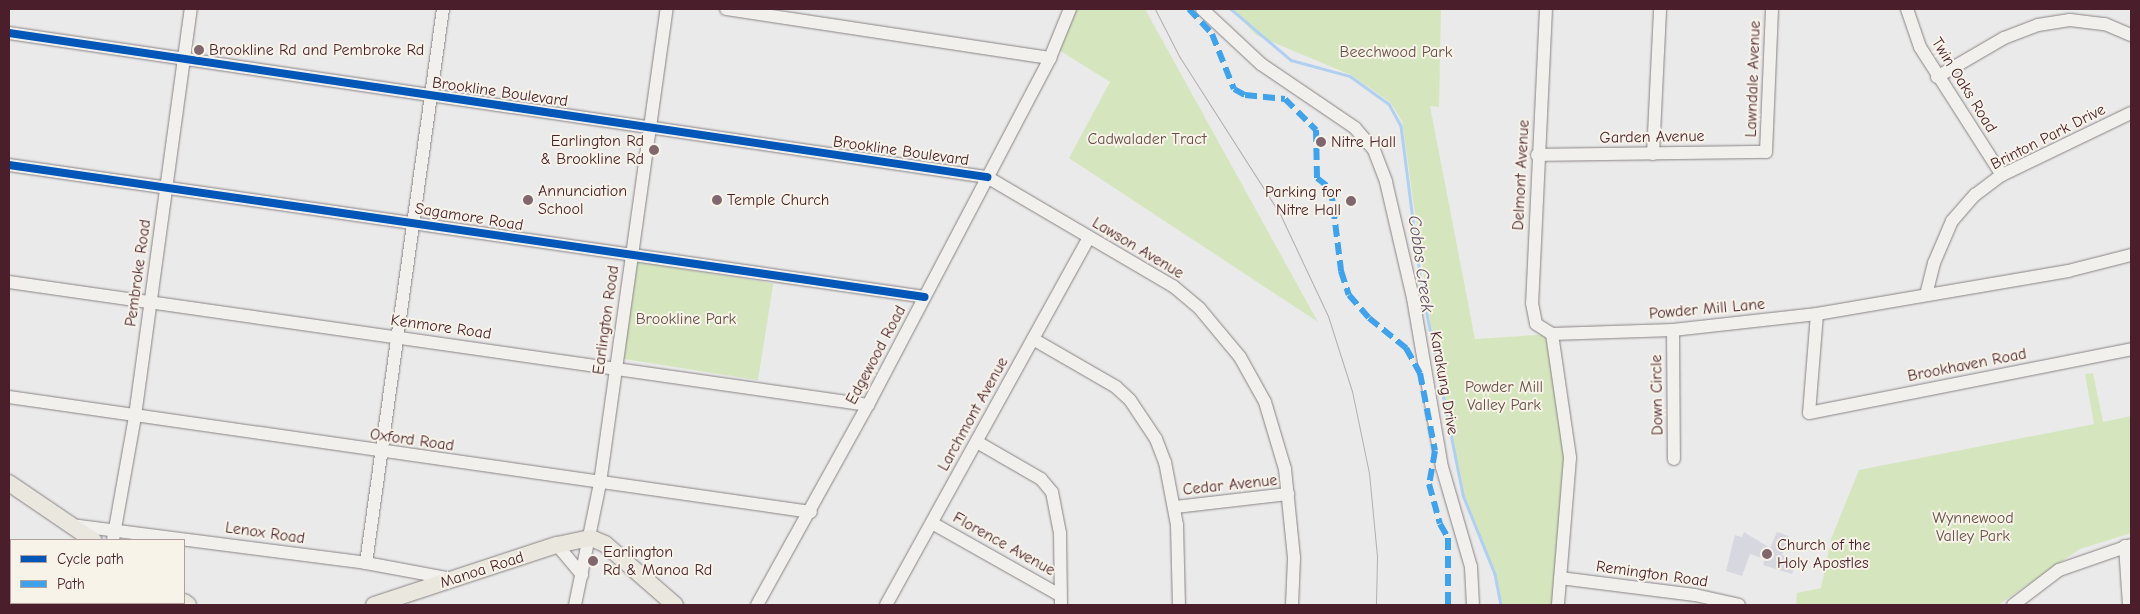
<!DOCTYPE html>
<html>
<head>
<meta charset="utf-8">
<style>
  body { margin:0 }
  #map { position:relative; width:2140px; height:614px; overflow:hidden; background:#eaeaea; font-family:"Comic Neue",sans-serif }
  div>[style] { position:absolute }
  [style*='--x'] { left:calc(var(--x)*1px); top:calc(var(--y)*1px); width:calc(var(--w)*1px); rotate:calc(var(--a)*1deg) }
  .green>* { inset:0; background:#d5e6bf; transform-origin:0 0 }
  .stream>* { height:2.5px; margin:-1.25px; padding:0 1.25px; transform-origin:1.25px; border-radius:1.25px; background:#b1d0f0 }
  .building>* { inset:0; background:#d7d7e0 }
  .roads { filter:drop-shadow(0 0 1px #8a8284) drop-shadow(0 0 1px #8a8284) }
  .minor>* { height:12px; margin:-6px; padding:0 6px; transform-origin:6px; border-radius:6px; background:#f1f0ed }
  .major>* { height:16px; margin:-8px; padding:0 8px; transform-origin:8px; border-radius:8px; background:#eae7df }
  .tram>* { height:1px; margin:-0.5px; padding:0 0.5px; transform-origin:0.5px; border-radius:0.5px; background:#b4aeae }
  .quiet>* { height:6px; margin-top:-3px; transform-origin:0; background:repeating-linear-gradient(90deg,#40a2eb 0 12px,transparent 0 18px) }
  .cycleway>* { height:8px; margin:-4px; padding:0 4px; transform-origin:4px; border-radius:4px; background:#0057b8 }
  .dots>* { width:14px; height:14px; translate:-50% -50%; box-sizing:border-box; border:2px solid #f7f3e8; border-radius:50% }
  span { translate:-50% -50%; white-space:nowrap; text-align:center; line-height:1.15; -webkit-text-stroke:4px #f7f3e8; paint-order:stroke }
  .poi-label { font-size:16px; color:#4a1f2b }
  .left { translate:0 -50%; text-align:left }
  .right { translate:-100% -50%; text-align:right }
  .park-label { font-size:16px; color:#685047 }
  .street-label { font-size:16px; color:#4a1f2b }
  .water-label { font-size:18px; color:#615167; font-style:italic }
  .frame { position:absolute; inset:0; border:10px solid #4a1f2b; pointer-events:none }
  .legend { position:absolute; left:10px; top:539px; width:175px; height:65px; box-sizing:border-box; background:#f7f3e8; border:1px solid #b29e9c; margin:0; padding:6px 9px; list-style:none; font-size:15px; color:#4a1f2b }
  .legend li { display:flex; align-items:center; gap:10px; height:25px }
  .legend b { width:25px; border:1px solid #b29e9c }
</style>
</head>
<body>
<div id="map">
  <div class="green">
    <div style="clip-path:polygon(1075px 9px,1145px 9px,1318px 322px,1069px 158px,1110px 82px,1059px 50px)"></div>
    <div style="clip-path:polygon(1232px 9px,1441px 9px,1439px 107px,1430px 106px,1475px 339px,1552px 334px,1570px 458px,1558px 605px,1501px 605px,1495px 574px,1463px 495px,1433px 343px,1402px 121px,1390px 102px,1351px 75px,1256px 35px)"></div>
    <div style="left:638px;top:262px;width:137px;height:98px;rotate:9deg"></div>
    <div style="clip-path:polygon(2093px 373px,2103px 422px,2131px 416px,2131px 533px,2080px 549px,1998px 605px,1796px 605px,1797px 593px,1821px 588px,1831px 539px,1859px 470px,2094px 424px,2085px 374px)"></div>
  </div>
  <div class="stream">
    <div style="--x:1231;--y:9;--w:79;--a:40.4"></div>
    <div style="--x:1291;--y:60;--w:61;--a:15.2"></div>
    <div style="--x:1350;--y:76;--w:48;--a:35.7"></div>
    <div style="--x:1389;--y:104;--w:25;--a:61"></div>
    <div style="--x:1401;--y:126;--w:164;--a:82.7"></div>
    <div style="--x:1422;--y:289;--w:210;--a:78.7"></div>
    <div style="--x:1463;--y:495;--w:85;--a:67.9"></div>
    <div style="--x:1495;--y:574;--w:32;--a:79"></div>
  </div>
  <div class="building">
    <div style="clip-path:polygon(1744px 532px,1770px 548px,1777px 532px,1789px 536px,1782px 555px,1797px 561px,1792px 574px,1763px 565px,1765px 559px,1750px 554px,1742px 576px,1726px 571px,1735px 535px,1742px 537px)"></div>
  </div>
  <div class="roads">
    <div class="minor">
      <div style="--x:726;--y:9;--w:328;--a:8.6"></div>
      <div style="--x:1202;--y:9;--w:81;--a:43"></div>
      <div style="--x:1261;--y:64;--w:114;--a:34.2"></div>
      <div style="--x:1355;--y:128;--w:29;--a:49"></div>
      <div style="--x:1374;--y:150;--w:34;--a:69"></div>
      <div style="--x:1386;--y:182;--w:119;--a:76.9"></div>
      <div style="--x:1413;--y:298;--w:171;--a:80.3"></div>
      <div style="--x:1442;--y:467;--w:104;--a:73.8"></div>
      <div style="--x:1471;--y:567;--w:38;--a:87"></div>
      <div style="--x:1546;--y:9;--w:294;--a:92.7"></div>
      <div style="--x:1532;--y:303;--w:21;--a:79"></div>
      <div style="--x:1536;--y:324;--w:19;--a:32"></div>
      <div style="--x:1907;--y:9;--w:40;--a:71.1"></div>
      <div style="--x:1920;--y:47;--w:152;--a:57.4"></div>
      <div style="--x:9;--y:33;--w:989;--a:8.38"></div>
      <div style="--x:987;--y:177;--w:216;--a:30.4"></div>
      <div style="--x:1173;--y:286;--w:35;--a:40"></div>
      <div style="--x:1200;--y:309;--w:62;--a:50.2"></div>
      <div style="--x:1240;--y:357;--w:51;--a:60.9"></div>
      <div style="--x:1265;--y:402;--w:70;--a:73.4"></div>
      <div style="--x:1285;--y:469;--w:89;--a:84.2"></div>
      <div style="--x:1294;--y:558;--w:47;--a:92.4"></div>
      <div style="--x:1937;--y:77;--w:78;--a:-30.2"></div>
      <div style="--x:2004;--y:38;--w:36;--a:-21"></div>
      <div style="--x:2038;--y:25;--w:32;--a:-9"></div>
      <div style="--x:2070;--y:20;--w:35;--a:7"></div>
      <div style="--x:2105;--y:24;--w:28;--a:23"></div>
      <div style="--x:1653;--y:154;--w:145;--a:-87.2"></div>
      <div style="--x:1537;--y:155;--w:229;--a:-0.8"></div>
      <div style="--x:1766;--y:152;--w:143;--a:-87.6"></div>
      <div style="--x:9;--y:165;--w:925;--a:8.2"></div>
      <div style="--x:9;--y:282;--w:868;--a:8.15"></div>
      <div style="--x:1926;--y:295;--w:33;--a:-76"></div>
      <div style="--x:1934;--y:263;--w:46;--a:-66.8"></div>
      <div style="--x:1952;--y:221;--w:35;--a:-49"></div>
      <div style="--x:1975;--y:195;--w:34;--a:-37"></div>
      <div style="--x:2002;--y:175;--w:143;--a:-25.7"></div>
      <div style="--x:1817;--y:314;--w:99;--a:94.6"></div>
      <div style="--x:1809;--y:413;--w:328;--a:-11.2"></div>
      <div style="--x:1673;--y:330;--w:129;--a:89.6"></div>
      <div style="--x:1552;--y:334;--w:121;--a:-1.9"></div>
      <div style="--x:1673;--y:330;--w:145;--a:-6.3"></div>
      <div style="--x:1817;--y:314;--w:255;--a:-9.7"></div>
      <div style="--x:2068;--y:271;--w:65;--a:-14.3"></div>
      <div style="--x:1552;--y:334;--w:125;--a:81.7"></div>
      <div style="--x:1570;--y:458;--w:147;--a:94.7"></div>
      <div style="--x:1033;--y:339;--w:96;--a:30"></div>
      <div style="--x:1116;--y:387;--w:19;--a:43"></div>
      <div style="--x:1130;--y:400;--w:47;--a:56.3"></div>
      <div style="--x:1156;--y:439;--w:25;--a:69"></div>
      <div style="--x:1165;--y:462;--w:64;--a:79.2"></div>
      <div style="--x:1177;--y:525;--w:80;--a:88.6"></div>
      <div style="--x:9;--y:397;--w:810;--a:8.16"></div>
      <div style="--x:977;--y:442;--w:74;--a:30"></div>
      <div style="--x:1041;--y:479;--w:17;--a:50"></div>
      <div style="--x:1052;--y:492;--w:42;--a:79"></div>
      <div style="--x:1060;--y:533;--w:72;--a:89.2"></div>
      <div style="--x:1175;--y:507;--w:114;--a:-6.6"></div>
      <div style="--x:932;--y:523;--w:147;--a:29.4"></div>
      <div style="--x:71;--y:525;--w:297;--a:7.3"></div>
      <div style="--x:366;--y:563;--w:87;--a:10.5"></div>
      <div style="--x:113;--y:540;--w:126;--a:-79.9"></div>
      <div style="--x:135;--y:416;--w:411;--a:-82.2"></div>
      <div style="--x:557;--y:545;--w:39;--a:50"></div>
      <div style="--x:2125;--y:546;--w:59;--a:86.1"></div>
      <div style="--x:366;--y:563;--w:559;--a:-82.09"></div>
      <div style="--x:1560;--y:578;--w:136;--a:7.2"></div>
      <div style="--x:1695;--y:595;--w:45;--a:12.8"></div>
      <div style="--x:144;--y:605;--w:2;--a:-90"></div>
      <div style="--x:575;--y:605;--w:125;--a:-78.4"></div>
      <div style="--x:600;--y:483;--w:479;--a:-82"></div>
      <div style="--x:757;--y:605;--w:229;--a:-61"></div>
      <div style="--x:868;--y:405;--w:392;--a:-62.3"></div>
      <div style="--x:1050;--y:58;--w:53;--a:-67.8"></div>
      <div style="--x:886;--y:605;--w:418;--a:-61.1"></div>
      <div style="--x:2013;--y:605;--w:58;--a:-37.3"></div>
      <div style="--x:2059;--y:570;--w:76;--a:-19.1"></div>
    </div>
    <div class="major">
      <div style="--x:9;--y:483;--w:102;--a:34.2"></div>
      <div style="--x:184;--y:602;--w:5;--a:37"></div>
      <div style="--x:374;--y:605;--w:193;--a:-18.2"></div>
      <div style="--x:557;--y:545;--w:35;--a:-12"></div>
      <div style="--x:591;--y:538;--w:15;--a:23"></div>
      <div style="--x:605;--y:544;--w:93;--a:41.1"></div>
    </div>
  </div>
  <div class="tram">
    <div style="--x:1155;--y:9;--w:53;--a:62.9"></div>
    <div style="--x:1179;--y:56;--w:188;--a:57.4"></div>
    <div style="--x:1280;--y:214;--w:113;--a:64.8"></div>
    <div style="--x:1328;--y:316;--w:79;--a:72.3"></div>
    <div style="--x:1352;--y:391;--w:84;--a:78.3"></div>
    <div style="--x:1369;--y:473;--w:83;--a:84.5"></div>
    <div style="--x:1377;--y:556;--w:49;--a:91.2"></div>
  </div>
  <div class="quiet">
    <div style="--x:1189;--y:9;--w:34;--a:47"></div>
    <div style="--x:1212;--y:34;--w:59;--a:68.2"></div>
    <div style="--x:1234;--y:89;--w:13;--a:29"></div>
    <div style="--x:1245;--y:95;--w:40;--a:5.7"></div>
    <div style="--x:1285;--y:99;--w:44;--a:45"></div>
    <div style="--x:1316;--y:130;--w:48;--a:88.8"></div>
    <div style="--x:1317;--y:178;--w:18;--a:38"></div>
    <div style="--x:1331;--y:189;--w:83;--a:83"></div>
    <div style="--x:1341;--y:271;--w:25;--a:72"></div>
    <div style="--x:1349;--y:295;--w:30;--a:49"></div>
    <div style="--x:1369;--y:318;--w:48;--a:39"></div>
    <div style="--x:1406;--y:348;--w:29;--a:61"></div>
    <div style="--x:1420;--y:373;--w:79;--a:79.1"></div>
    <div style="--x:1435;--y:451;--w:34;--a:100"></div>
    <div style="--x:1429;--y:484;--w:41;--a:74.6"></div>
    <div style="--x:1440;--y:524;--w:16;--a:60"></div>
    <div style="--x:1448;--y:538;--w:67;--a:90"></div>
  </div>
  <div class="cycleway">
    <div style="--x:9;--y:33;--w:989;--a:8.38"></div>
    <div style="--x:9;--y:165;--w:925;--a:8.2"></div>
  </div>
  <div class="dots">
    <div style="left:199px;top:50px;background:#82666e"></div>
    <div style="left:1321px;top:142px;background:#82666e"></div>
    <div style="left:654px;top:150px;background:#82666e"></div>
    <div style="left:528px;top:200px;background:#82666e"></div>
    <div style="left:717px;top:200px;background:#82666e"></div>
    <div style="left:1351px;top:201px;background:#82666e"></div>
    <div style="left:1767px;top:554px;background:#82666e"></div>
    <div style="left:593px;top:561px;background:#82666e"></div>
  </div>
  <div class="poi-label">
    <span class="left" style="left:209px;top:50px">Brookline Rd and Pembroke Rd</span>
    <span class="right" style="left:644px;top:150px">Earlington Rd<br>&amp; Brookline Rd</span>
    <span class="left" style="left:1331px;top:142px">Nitre Hall</span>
    <span class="left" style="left:538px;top:200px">Annunciation<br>School</span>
    <span class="right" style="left:1341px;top:201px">Parking for<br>Nitre Hall</span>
    <span class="left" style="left:727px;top:200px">Temple Church</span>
    <span class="left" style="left:1777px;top:554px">Church of the<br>Holy Apostles</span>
    <span class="left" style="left:603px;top:561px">Earlington<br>Rd &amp; Manoa Rd</span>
  </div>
  <div class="park-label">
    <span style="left:1396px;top:52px">Beechwood Park</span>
    <span style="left:1147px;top:139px">Cadwalader Tract</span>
    <span style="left:686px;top:319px">Brookline Park</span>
    <span style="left:1504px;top:396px">Powder Mill<br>Valley Park</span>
    <span style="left:1973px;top:527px">Wynnewood<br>Valley Park</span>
  </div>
  <div class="street-label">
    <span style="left:1753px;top:79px;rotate:-88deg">Lawndale Avenue</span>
    <span style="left:1964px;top:85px;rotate:58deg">Twin Oaks Road</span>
    <span style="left:500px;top:92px;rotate:8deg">Brookline Boulevard</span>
    <span style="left:1652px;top:137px;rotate:-1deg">Garden Avenue</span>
    <span style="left:2048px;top:137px;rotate:-27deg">Brinton Park Drive</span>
    <span style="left:901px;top:151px;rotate:8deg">Brookline Boulevard</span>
    <span style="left:1521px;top:175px;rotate:-87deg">Delmont Avenue</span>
    <span style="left:469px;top:217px;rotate:9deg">Sagamore Road</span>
    <span style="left:1138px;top:248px;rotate:31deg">Lawson Avenue</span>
    <span style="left:138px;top:273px;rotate:-82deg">Pembroke Road</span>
    <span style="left:1707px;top:309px;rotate:-5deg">Powder Mill Lane</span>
    <span style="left:606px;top:320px;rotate:-82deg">Earlington Road</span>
    <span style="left:441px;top:327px;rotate:8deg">Kenmore Road</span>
    <span style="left:876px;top:355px;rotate:-62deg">Edgewood Road</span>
    <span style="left:1967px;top:365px;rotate:-11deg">Brookhaven Road</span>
    <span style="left:1444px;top:383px;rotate:80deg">Karakung Drive</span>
    <span style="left:1657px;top:395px;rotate:-91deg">Down Circle</span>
    <span style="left:973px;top:414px;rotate:-61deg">Larchmont Avenue</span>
    <span style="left:412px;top:440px;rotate:8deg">Oxford Road</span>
    <span style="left:1230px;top:485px;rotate:-6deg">Cedar Avenue</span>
    <span style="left:265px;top:533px;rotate:8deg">Lenox Road</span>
    <span style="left:1004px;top:544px;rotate:29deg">Florence Avenue</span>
    <span style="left:482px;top:570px;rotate:-18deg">Manoa Road</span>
    <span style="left:1652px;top:574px;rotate:8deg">Remington Road</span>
  </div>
  <div class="water-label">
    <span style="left:1420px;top:264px;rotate:82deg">Cobbs Creek</span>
  </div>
  <div class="frame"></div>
  <ul class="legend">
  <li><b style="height:6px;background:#0057b8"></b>Cycle path</li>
  <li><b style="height:6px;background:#40a2eb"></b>Path</li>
  </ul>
</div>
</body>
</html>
